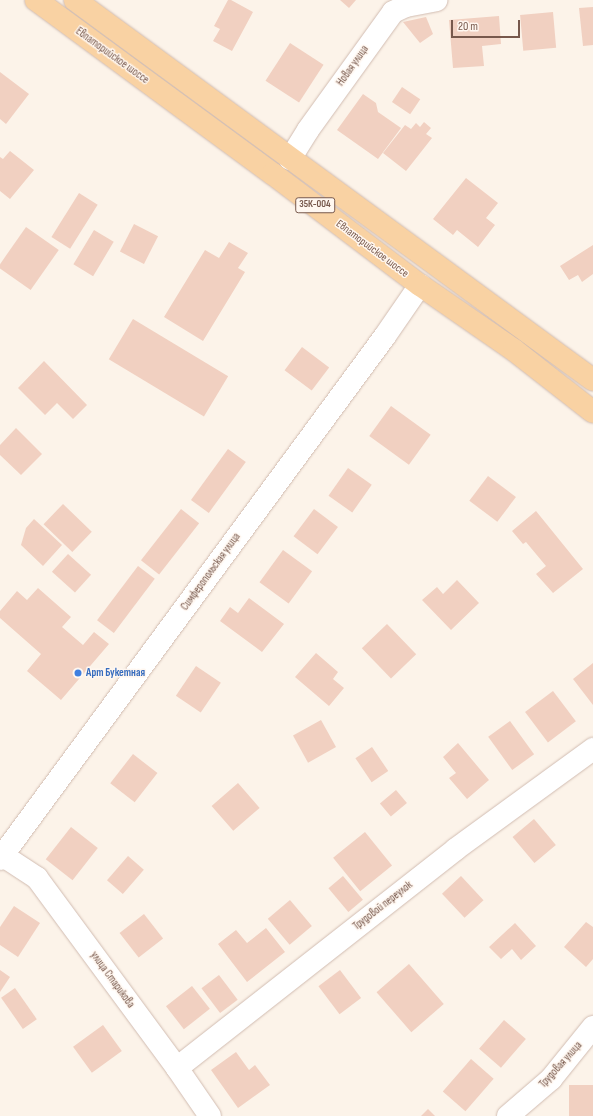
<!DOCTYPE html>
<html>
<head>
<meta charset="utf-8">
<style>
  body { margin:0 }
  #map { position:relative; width:593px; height:1116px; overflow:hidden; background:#fcf3e9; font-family:"Sofia Sans Condensed",sans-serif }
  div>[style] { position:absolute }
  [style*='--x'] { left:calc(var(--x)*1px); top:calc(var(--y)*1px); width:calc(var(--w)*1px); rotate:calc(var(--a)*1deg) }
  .building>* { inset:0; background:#f1d0c1; transform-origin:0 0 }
  .roads { filter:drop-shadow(0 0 1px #d1bcb1) drop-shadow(0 0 1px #d1bcb1) }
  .street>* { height:22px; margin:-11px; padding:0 11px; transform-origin:11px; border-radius:11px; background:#fff }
  .secondary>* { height:22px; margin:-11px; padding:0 11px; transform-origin:11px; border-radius:11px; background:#fff }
  .primary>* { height:22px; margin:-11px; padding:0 11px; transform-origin:11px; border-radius:11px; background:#f9d2a3 }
  .dots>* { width:11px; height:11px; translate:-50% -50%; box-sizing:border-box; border:2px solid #fff7f0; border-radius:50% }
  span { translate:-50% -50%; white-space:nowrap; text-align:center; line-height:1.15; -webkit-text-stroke:3px #fff7f0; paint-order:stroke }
  .shield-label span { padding:1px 3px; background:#fff7f0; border:1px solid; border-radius:3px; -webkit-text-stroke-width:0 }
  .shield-label { font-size:10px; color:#77584c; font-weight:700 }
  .street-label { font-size:11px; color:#77584c }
  .shop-label { font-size:11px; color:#366cbe; font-weight:700 }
  .left { translate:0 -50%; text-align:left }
  .scale { position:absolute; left:451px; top:20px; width:69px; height:18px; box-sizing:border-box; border:2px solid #77584c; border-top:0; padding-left:5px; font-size:12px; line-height:14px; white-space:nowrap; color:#77584c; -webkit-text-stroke:3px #fff7f0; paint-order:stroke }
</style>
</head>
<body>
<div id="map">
  <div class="building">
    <div style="clip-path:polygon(228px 0,231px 0,253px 12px,232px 51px,213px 41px,220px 29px,214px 26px)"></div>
    <div style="clip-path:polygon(340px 0,356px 0,349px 8px)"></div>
    <div style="clip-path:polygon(593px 7px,593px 45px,583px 46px,579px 8px)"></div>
    <div style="left:553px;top:12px;width:36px;height:33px;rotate:85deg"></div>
    <div style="clip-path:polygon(499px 16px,501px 44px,482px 46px,484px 66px,453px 68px,449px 20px)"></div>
    <div style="clip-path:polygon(426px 17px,433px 34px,420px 43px,403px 22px)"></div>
    <div style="left:290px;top:43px;width:40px;height:45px;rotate:33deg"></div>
    <div style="clip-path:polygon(0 72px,29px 94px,6px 124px,0 119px)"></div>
    <div style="left:402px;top:87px;width:22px;height:18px;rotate:34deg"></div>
    <div style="clip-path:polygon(363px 94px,376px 103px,378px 112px,401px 128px,378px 159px,337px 130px)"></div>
    <div style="clip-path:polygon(424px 122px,431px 128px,426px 134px,432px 138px,406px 171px,383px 153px,405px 125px,411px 129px,416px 123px,420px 127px)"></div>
    <div style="clip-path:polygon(10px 151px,34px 170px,10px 199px,0 191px,0 157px,3px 159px)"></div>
    <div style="clip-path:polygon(466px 178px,498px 203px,486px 218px,495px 225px,478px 247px,457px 230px,453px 235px,433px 219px)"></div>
    <div style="left:79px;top:193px;width:22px;height:52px;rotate:32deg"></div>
    <div style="left:134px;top:224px;width:27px;height:31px;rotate:27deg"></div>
    <div style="left:26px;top:227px;width:40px;height:49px;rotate:35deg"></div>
    <div style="left:94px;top:230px;width:23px;height:40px;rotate:31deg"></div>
    <div style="clip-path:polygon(229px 242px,248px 253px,238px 268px,245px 272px,203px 341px,164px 317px,205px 250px,219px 258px)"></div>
    <div style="clip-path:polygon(593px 245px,593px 274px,582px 282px,578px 275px,569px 280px,560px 266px)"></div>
    <div style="left:133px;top:319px;width:111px;height:47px;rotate:31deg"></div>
    <div style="left:302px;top:347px;width:34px;height:29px;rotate:37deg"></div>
    <div style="clip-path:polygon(44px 361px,87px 405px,73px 419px,57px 403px,45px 415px,18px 388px)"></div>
    <div style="left:391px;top:406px;width:49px;height:37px;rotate:36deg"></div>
    <div style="clip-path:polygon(16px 428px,42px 454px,21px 475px,0 455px,0 445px)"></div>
    <div style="left:228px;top:449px;width:22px;height:63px;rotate:36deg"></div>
    <div style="left:348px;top:468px;width:29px;height:34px;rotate:35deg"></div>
    <div style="left:488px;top:476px;width:35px;height:31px;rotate:37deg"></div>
    <div style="left:63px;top:504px;width:40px;height:28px;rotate:44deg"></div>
    <div style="left:181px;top:509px;width:23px;height:65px;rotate:38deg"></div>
    <div style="left:314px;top:509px;width:30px;height:34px;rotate:37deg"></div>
    <div style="clip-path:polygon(536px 511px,583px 569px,553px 593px,536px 574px,546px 566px,526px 542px,523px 544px,512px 531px)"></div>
    <div style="clip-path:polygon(34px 519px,62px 545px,43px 566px,21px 545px,26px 528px)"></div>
    <div style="left:283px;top:550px;width:36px;height:40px;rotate:36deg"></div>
    <div style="left:68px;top:554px;width:31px;height:24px;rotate:42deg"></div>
    <div style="left:138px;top:566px;width:21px;height:68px;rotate:37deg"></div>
    <div style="clip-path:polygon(457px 580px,479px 603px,451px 630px,422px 600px,437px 587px,443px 594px)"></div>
    <div style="clip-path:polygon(38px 588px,71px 617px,62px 627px,83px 645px,94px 632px,109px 644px,61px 700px,27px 671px,41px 654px,0 618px,0 611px,17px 591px,27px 600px)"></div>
    <div style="clip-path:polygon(249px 598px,284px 624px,262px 652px,220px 621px,230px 607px,238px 613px)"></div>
    <div style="left:387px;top:624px;width:42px;height:35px;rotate:46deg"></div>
    <div style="clip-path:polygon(316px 653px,338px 672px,333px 679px,344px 688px,329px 706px,295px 677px)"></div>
    <div style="clip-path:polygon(593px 663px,593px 705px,573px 679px)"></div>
    <div style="left:196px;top:666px;width:30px;height:36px;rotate:34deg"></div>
    <div style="left:553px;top:691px;width:38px;height:35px;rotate:53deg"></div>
    <div style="left:321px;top:720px;width:31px;height:32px;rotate:61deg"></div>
    <div style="left:510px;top:721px;width:41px;height:27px;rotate:54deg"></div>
    <div style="clip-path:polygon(458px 743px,489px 780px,467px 799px,449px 778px,456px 773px,443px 757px)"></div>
    <div style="left:372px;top:747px;width:29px;height:20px;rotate:56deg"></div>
    <div style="left:133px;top:754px;width:31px;height:37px;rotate:38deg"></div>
    <div style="left:238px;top:783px;width:33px;height:35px;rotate:49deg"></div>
    <div style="left:396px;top:790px;width:17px;height:21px;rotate:50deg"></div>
    <div style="left:534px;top:819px;width:34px;height:28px;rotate:50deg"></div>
    <div style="left:71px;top:827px;width:34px;height:41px;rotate:38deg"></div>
    <div style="left:365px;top:832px;width:43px;height:41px;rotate:51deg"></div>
    <div style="left:128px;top:856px;width:21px;height:32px;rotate:41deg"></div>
    <div style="left:343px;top:876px;width:31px;height:19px;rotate:50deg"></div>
    <div style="left:461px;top:876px;width:33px;height:26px;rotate:47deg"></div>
    <div style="left:290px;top:900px;width:34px;height:29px;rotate:50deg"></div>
    <div style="clip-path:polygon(14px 906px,40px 923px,18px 957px,0 945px,0 927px)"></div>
    <div style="left:144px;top:914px;width:31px;height:31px;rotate:52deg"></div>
    <div style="clip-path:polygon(586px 922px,593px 927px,593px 959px,586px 967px,564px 947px)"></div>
    <div style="clip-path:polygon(515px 923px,536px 946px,521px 960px,512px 949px,501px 959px,489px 947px)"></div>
    <div style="clip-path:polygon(266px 928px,285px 952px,247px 982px,218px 944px,236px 930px,247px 943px)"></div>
    <div style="left:409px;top:964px;width:53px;height:43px;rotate:49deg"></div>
    <div style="clip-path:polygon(0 970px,10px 977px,0 992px)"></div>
    <div style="left:340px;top:970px;width:35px;height:27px;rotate:53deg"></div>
    <div style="left:219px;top:975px;width:31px;height:22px;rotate:53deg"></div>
    <div style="left:192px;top:986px;width:29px;height:33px;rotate:52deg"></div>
    <div style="left:15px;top:988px;width:38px;height:17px;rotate:55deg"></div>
    <div style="left:504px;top:1020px;width:29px;height:38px;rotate:41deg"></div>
    <div style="left:103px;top:1025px;width:32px;height:37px;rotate:54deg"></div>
    <div style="clip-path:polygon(236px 1052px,249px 1070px,255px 1065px,270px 1085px,238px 1108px,211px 1070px)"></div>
    <div style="left:471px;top:1059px;width:30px;height:43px;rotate:41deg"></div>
    <div style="left:593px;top:1085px;width:31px;height:24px;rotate:90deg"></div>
    <div style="clip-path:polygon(428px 1109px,435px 1116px,421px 1116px)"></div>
  </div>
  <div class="roads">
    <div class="street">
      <div style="--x:290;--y:159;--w:34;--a:-58"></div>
      <div style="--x:308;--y:130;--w:145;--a:-54.2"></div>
      <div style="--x:393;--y:12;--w:14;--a:-25"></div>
      <div style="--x:406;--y:6;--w:31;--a:-11"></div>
      <div style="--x:2;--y:855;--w:42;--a:33.3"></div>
      <div style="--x:37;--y:878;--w:236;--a:53.6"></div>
      <div style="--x:177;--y:1068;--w:58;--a:55.5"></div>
      <div style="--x:177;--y:1068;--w:355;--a:-38.1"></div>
      <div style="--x:456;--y:849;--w:170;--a:-36.1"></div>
      <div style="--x:508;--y:1116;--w:57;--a:-40.7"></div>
      <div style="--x:551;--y:1079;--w:67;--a:-51.1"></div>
    </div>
    <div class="secondary">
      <div style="--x:0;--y:859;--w:649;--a:-53.64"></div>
      <div style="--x:385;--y:336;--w:62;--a:-55.5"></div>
    </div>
    <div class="primary">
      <div style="--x:36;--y:0;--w:294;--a:36.3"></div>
      <div style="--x:273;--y:174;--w:184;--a:37.1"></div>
      <div style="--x:420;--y:285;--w:114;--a:34.7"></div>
      <div style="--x:514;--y:350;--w:100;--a:38.1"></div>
      <div style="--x:75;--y:0;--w:642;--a:36.26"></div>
    </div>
  </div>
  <div class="dots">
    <div style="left:78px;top:673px;background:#3f7fe0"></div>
  </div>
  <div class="shield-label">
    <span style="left:315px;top:205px">35К-004</span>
  </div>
  <div class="street-label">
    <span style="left:112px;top:56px;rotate:36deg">Евпаторийское шоссе</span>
    <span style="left:353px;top:66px;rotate:-55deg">Новая улица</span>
    <span style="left:372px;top:249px;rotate:37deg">Евпаторийское шоссе</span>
    <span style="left:211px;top:572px;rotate:-54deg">Симферопольская улица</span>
    <span style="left:383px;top:906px;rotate:-38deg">Трудовой переулок</span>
    <span style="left:112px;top:980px;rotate:54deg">улица Старикова</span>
    <span style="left:561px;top:1065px;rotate:-48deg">Трудовая улица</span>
  </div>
  <div class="shop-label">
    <span class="left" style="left:86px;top:673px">Арт Букетная</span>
  </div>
  <div class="scale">20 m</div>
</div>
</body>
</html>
